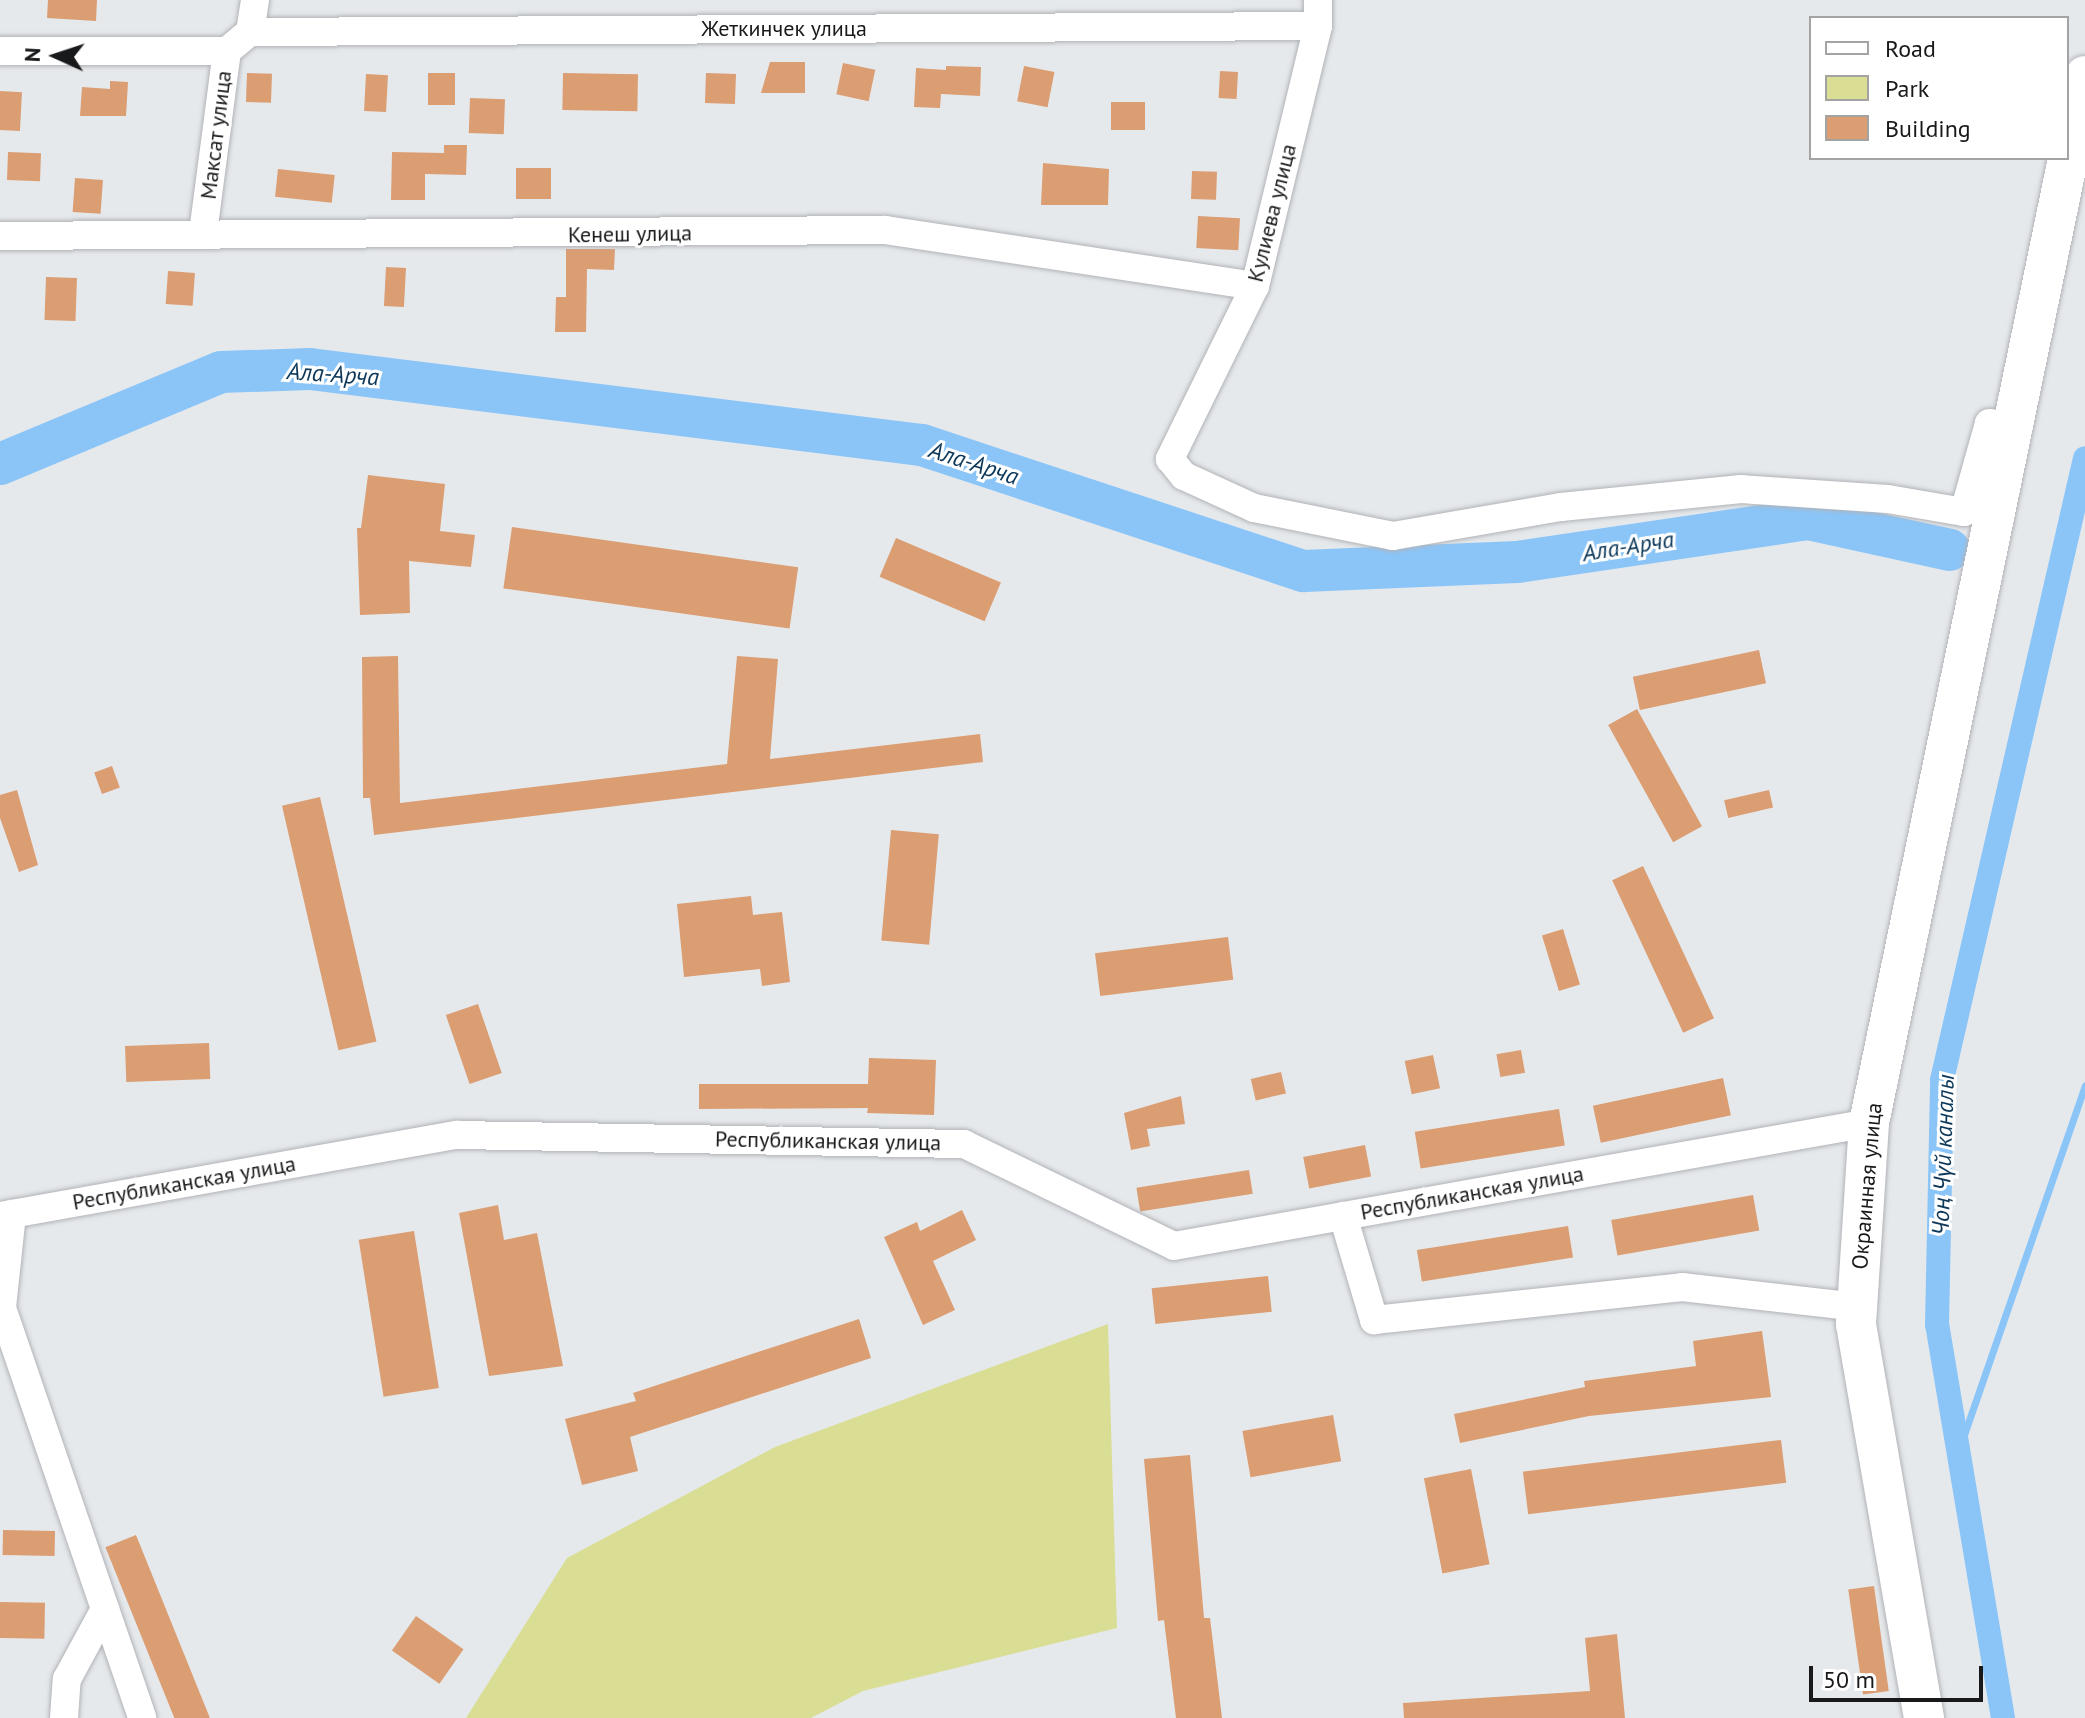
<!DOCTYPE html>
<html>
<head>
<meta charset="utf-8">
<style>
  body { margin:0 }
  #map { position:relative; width:2085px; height:1718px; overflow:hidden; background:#e6e9ec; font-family:"PT Sans",sans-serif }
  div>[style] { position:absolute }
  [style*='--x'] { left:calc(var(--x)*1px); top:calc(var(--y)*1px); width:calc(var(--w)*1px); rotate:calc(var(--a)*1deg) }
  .green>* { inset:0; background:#dade95 }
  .stream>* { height:7px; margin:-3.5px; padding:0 3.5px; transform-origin:3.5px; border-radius:3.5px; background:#8bc5f8 }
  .canal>* { height:24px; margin:-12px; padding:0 12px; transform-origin:12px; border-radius:12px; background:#8bc5f8 }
  .river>* { height:42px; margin:-21px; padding:0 21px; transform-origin:21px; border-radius:21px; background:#8bc5f8 }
  .building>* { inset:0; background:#db9d72; transform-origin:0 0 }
  .roads { filter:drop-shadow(0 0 2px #b1b3b7) drop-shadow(0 0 2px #b1b3b7) }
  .street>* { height:28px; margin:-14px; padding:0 14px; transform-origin:14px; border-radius:14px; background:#fff }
  .secondary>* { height:40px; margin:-20px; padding:0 20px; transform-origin:20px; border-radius:20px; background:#fff }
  span { translate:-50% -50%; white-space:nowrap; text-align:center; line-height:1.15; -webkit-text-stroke:6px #fff; paint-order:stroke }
  .street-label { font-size:22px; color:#18191b }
  .water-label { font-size:24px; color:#0e395a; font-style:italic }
  .legend { position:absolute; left:1809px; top:16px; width:260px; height:144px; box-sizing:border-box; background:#fff; border:2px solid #a3a3a4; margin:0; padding:10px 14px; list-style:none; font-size:24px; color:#18191b }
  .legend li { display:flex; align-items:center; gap:16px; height:40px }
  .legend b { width:40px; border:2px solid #a3a3a4 }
  .north { position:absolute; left:16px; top:16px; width:80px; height:80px; -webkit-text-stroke:6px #fff; paint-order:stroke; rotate:273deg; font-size:22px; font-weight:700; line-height:32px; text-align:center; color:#18191b }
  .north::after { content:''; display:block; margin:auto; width:28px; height:36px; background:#18191b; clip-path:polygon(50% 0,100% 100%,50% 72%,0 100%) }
  .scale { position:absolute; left:1809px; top:1666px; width:174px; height:36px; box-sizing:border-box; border:4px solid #18191b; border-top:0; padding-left:10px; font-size:24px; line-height:28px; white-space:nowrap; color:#18191b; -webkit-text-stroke:6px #fff; paint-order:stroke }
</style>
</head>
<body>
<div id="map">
  <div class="green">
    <div style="clip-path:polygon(1108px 1324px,1117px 1628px,863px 1691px,811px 1718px,466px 1718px,567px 1558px,775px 1447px)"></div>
  </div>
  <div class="stream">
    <div style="--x:1958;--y:1452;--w:388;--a:-70.9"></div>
  </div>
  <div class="canal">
    <div style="--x:2003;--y:1718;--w:399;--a:-99.5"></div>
    <div style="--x:1937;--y:1325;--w:245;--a:-88.8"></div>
    <div style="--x:1942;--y:1080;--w:638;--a:-77.05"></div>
  </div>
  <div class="river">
    <div style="--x:0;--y:464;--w:239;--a:-22.6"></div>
    <div style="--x:221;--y:372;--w:89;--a:-1.9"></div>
    <div style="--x:310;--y:369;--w:617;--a:7.08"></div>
    <div style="--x:922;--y:445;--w:402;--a:18.3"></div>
    <div style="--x:1304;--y:571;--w:213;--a:-2.4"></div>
    <div style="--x:1517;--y:562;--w:294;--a:-8.4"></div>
    <div style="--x:1808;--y:519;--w:145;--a:12.3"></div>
  </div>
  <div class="building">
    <div style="clip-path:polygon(48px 0,97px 0,96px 21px,47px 18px)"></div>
    <div style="clip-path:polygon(770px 62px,805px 62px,805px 93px,761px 93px)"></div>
    <div style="left:843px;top:63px;width:33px;height:32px;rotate:12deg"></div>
    <div style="clip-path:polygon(946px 66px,981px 67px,980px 96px,941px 94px,940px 108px,914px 107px,916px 68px,946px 70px)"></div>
    <div style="left:1024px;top:66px;width:31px;height:36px;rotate:11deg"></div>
    <div style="left:1220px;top:71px;width:18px;height:27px;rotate:3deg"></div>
    <div style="left:247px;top:73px;width:25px;height:29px;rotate:2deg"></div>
    <div style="left:428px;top:73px;width:27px;height:32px"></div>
    <div style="left:563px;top:73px;width:75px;height:37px;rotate:1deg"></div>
    <div style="left:706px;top:73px;width:30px;height:30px;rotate:2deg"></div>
    <div style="left:366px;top:74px;width:22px;height:37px;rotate:3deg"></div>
    <div style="clip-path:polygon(110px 81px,128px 82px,126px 116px,80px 116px,82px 87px,110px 89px)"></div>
    <div style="left:0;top:91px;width:22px;height:39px;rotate:3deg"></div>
    <div style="left:470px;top:98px;width:35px;height:35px;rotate:2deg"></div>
    <div style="left:1111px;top:102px;width:34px;height:28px"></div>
    <div style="clip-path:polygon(444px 145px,467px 145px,466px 175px,425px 174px,425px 200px,391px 200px,392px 152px,444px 153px)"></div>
    <div style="left:8px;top:152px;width:33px;height:28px;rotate:2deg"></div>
    <div style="clip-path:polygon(1043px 163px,1109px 169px,1108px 205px,1041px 205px)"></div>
    <div style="left:516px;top:168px;width:35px;height:31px"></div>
    <div style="left:278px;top:169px;width:57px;height:28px;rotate:6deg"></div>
    <div style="left:1192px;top:171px;width:25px;height:28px;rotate:2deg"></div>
    <div style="left:75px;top:178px;width:28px;height:34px;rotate:4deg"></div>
    <div style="left:1198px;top:216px;width:42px;height:32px;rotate:3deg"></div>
    <div style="clip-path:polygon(566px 249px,615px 249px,614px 270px,587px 269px,586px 332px,555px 332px,556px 297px,566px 297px)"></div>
    <div style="left:386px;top:267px;width:20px;height:39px;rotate:3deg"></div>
    <div style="left:168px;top:271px;width:27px;height:33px;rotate:4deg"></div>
    <div style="left:46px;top:277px;width:31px;height:43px;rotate:2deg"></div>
    <div style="clip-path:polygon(368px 475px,445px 484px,440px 531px,475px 535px,471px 567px,409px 561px,410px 613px,360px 615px,357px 528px,361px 528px)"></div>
    <div style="left:512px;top:527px;width:289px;height:62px;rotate:8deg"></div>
    <div style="left:896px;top:538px;width:114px;height:42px;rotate:23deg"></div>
    <div style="left:1759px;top:650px;width:34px;height:129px;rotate:78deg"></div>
    <div style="clip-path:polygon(398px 656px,400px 803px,727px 764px,737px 656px,778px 659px,770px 759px,980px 734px,983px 762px,374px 835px,370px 798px,363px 798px,362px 657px)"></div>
    <div style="left:1637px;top:709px;width:134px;height:33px;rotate:61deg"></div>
    <div style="left:112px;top:766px;width:23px;height:19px;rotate:70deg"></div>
    <div style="clip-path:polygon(17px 790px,38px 865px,19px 872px,0 818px,0 795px)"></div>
    <div style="left:1769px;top:790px;width:18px;height:46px;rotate:77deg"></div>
    <div style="left:320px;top:797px;width:251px;height:39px;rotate:77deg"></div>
    <div style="left:891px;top:830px;width:48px;height:111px;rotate:5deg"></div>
    <div style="left:1643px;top:866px;width:168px;height:34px;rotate:65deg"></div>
    <div style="clip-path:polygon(751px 896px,753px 915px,782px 912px,790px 982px,762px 986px,760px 969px,684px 977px,677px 904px)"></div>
    <div style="left:1563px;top:929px;width:58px;height:22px;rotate:73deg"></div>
    <div style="left:1228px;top:937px;width:43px;height:134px;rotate:83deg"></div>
    <div style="left:478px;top:1004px;width:73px;height:34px;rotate:71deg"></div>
    <div style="left:209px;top:1043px;width:36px;height:84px;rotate:88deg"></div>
    <div style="left:1521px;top:1050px;width:23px;height:25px;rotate:80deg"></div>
    <div style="left:1433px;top:1055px;width:34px;height:29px;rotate:78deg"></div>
    <div style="clip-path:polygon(869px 1058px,936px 1060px,934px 1115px,867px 1113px,868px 1108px,699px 1109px,699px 1084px,868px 1084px)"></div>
    <div style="left:1281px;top:1072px;width:22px;height:31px;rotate:77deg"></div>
    <div style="left:1723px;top:1078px;width:38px;height:133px;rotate:78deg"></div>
    <div style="clip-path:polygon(1181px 1096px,1185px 1124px,1147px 1129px,1150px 1146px,1131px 1150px,1124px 1113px)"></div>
    <div style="left:1559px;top:1109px;width:37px;height:146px;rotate:81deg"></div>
    <div style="left:1365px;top:1145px;width:32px;height:63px;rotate:79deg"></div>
    <div style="left:1249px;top:1170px;width:24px;height:114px;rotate:81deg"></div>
    <div style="left:1753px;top:1195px;width:36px;height:144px;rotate:80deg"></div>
    <div style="clip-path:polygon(498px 1205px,504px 1240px,537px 1233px,563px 1366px,489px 1376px,459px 1213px)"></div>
    <div style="clip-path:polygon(962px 1210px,976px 1240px,933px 1261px,955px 1310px,923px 1325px,884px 1237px,917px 1222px,920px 1231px)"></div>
    <div style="left:1568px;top:1226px;width:32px;height:153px;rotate:81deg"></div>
    <div style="left:414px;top:1231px;width:159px;height:56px;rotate:81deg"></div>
    <div style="left:1268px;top:1276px;width:36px;height:117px;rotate:84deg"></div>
    <div style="clip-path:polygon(859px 1319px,871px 1358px,630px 1437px,638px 1471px,582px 1485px,565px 1419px,636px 1401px,633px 1393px)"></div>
    <div style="clip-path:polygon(1762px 1331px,1771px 1397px,1589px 1416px,1460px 1443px,1454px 1414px,1585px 1387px,1584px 1381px,1696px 1366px,1693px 1341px)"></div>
    <div style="left:1333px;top:1415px;width:47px;height:92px;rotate:80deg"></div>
    <div style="left:1781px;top:1440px;width:43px;height:260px;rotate:83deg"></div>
    <div style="clip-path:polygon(1190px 1455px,1204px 1618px,1210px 1618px,1222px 1718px,1176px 1718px,1164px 1620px,1158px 1621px,1144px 1459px)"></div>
    <div style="left:1471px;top:1469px;width:97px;height:48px;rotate:79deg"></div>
    <div style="left:3px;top:1530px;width:52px;height:25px;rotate:1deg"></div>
    <div style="left:136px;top:1535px;width:197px;height:33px;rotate:68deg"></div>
    <div style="left:1874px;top:1586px;width:106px;height:26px;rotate:82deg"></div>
    <div style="left:0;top:1602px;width:45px;height:36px;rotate:1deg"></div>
    <div style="left:416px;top:1616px;width:58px;height:42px;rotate:35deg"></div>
    <div style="clip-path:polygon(1617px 1634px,1625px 1718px,1404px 1718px,1403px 1703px,1590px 1691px,1585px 1638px)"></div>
  </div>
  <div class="roads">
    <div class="street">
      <div style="--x:1318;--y:0;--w:26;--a:90"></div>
      <div style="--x:1318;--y:26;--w:268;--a:103.6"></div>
      <div style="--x:1255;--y:286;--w:193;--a:116.2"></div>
      <div style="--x:1170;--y:459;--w:22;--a:51"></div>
      <div style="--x:1184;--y:476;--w:77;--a:24.6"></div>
      <div style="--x:1254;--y:508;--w:142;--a:11.4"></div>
      <div style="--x:1393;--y:536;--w:170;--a:-9.8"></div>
      <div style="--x:1561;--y:507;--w:181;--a:-5.7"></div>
      <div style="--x:1741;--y:489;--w:147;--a:3.9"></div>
      <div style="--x:1888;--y:499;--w:77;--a:9.7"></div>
      <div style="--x:1964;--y:512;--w:92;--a:-74.3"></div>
      <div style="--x:1989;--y:423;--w:24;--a:7"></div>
      <div style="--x:250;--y:32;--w:1068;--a:-0.32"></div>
      <div style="--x:0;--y:51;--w:227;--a:0"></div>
      <div style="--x:203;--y:233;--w:184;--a:-82.5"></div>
      <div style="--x:227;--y:51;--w:30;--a:-40"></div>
      <div style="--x:250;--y:32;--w:32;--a:-81"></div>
      <div style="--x:0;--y:236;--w:885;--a:-0.39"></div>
      <div style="--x:885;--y:230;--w:374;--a:8.6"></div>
      <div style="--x:12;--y:1214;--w:95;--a:96.1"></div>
      <div style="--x:2;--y:1308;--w:433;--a:71.1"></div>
      <div style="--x:0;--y:1216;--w:464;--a:-10.1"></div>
      <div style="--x:457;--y:1135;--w:507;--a:1.02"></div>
      <div style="--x:964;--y:1144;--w:233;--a:25.9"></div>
      <div style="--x:1174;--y:1246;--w:706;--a:-10.04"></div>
      <div style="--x:1343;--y:1216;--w:109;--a:73.4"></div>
      <div style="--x:1374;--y:1320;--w:310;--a:-6.1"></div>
      <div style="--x:1682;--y:1287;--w:176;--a:6.5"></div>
      <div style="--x:64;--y:1718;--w:39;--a:-86"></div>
      <div style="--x:67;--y:1679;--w:80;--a:-61.5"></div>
    </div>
    <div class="secondary">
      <div style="--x:1924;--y:1718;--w:400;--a:-99.8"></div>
      <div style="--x:1856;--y:1324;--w:201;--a:-86.3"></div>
      <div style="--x:1869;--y:1123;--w:1069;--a:-78.34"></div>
    </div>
  </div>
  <div class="street-label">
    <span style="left:784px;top:29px">Жеткинчек улица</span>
    <span style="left:216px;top:135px;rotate:-83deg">Максат улица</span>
    <span style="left:1272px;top:213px;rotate:-76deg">Кулиева улица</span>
    <span style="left:630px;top:234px;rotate:-1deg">Кенеш улица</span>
    <span style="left:828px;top:1141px;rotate:1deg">Республиканская улица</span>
    <span style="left:184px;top:1183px;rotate:-10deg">Республиканская улица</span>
    <span style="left:1867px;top:1186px;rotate:-85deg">Окраинная улица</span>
    <span style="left:1472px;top:1193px;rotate:-10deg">Республиканская улица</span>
  </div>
  <div class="water-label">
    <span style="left:333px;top:374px;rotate:4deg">Ала-Арча</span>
    <span style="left:974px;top:463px;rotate:18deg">Ала-Арча</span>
    <span style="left:1628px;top:546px;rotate:-9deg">Ала-Арча</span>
    <span style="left:1943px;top:1155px;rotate:-88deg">Чоң Чүй каналы</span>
  </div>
  <ul class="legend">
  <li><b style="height:10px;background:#fff"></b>Road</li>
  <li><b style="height:22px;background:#dade95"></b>Park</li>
  <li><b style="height:22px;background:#db9d72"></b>Building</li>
  </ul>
  <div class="north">N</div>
  <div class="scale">50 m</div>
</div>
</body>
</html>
